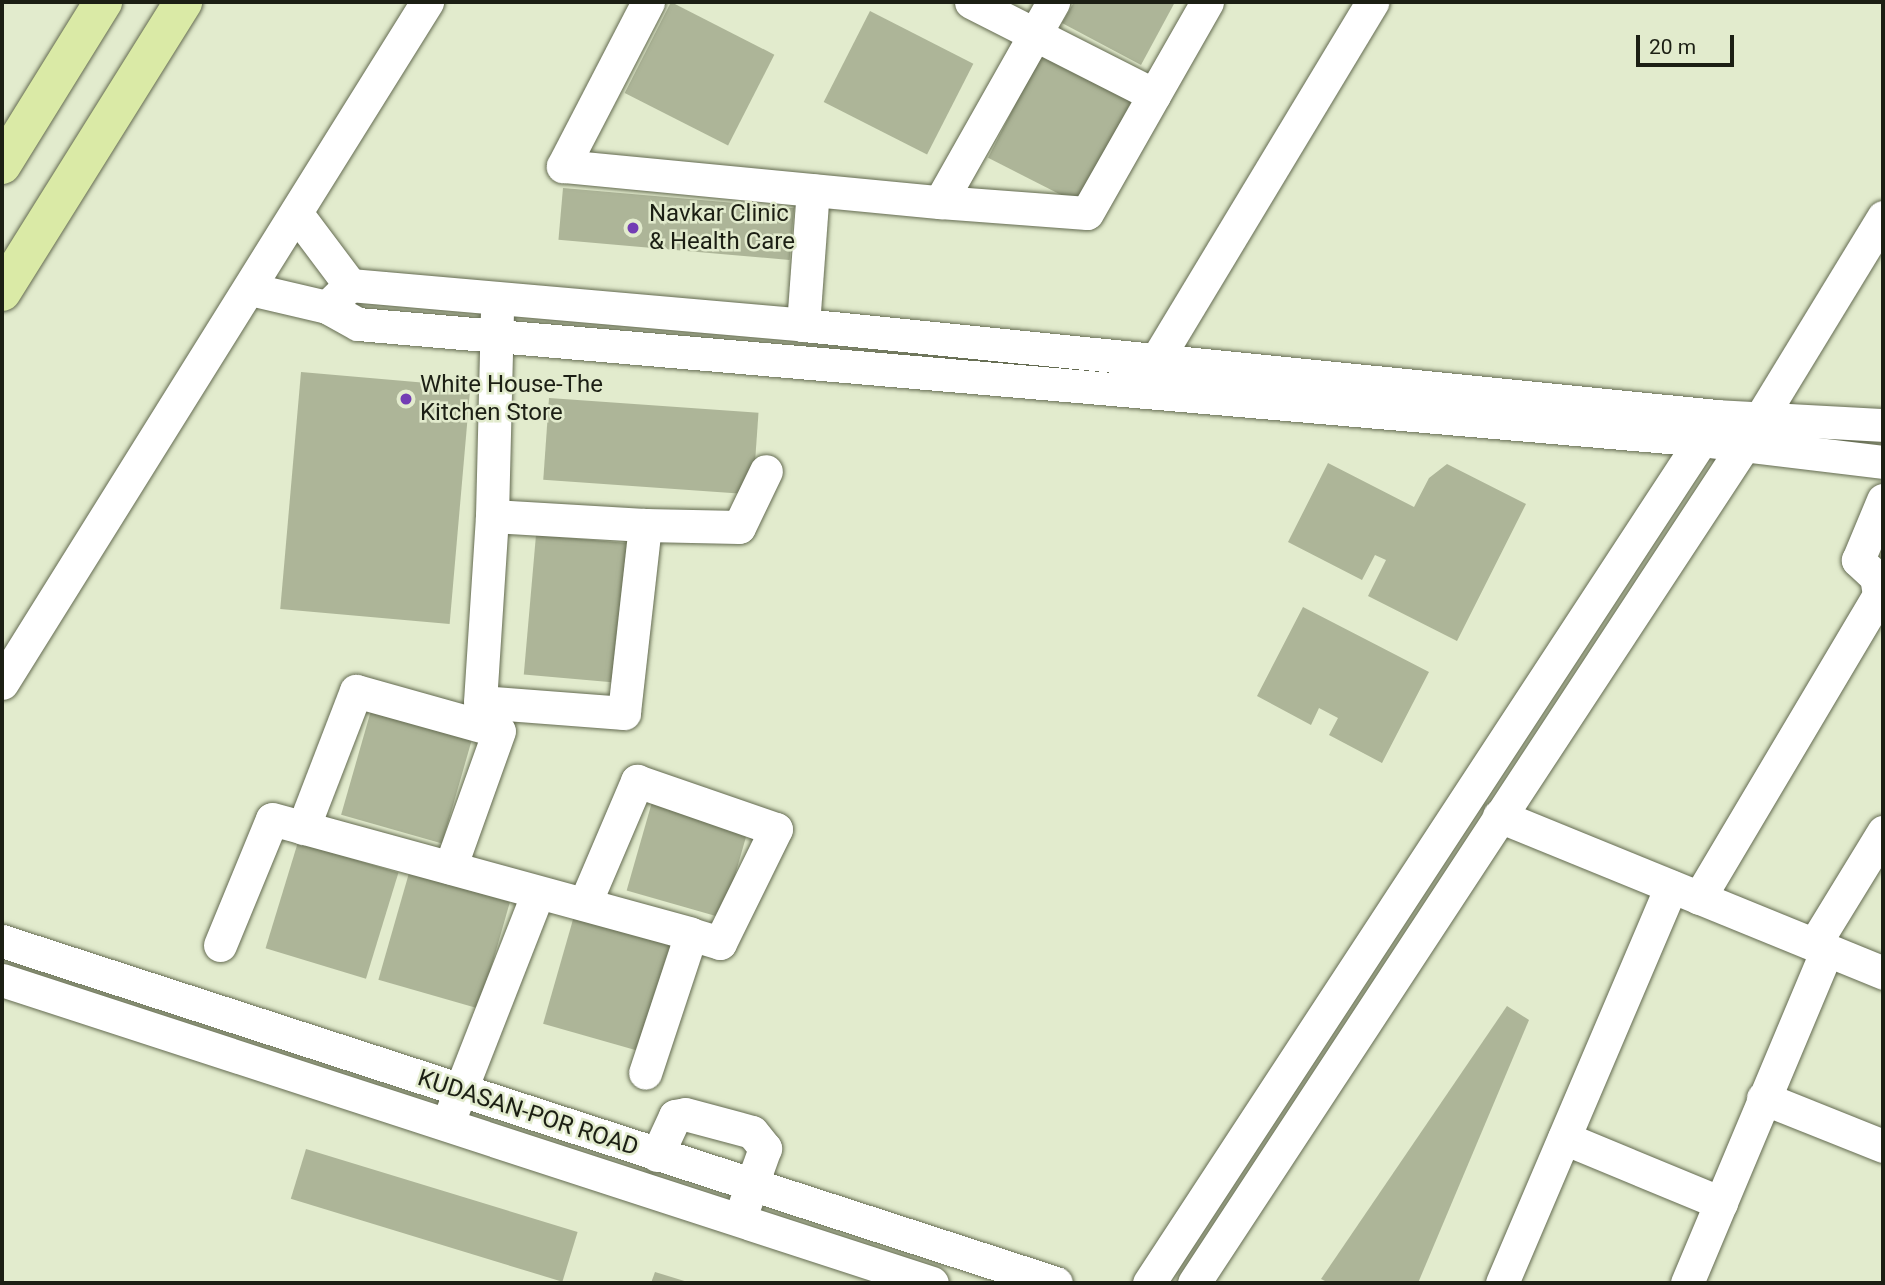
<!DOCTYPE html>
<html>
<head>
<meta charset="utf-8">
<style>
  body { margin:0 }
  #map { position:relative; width:1885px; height:1285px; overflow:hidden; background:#e2ebcd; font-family:Roboto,sans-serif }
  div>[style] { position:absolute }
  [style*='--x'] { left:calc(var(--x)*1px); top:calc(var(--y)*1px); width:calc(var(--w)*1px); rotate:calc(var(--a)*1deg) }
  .building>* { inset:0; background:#adb598; transform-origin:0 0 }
  .roads { filter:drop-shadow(0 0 2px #646b51) drop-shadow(0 0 2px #646b51) }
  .minor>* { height:33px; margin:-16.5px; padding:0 16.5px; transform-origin:16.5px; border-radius:16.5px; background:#fff }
  .major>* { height:38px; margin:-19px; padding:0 19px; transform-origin:19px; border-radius:19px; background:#daeaa6 }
  .dots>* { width:19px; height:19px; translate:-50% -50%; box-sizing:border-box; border:4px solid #e2ebcd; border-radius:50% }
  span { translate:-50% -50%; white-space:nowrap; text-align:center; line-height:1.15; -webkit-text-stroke:5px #e2ebcd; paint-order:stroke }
  .poi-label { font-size:24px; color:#1c1f14 }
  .left { translate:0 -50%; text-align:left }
  .street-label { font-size:24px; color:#1c1f14 }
  .frame { position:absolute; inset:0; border:4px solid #1c1f14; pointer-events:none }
  .scale { position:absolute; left:1636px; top:35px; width:98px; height:32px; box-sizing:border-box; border:4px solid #1c1f14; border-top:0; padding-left:9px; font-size:21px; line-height:24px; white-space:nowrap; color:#1c1f14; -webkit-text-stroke:5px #e2ebcd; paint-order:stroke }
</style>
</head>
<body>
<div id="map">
  <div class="building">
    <div style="left:671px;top:2px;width:116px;height:102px;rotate:27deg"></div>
    <div style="clip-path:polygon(1074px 2px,1175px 2px,1141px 65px,1062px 23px)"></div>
    <div style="left:870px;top:11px;width:116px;height:102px;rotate:27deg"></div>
    <div style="left:1043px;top:50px;width:102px;height:121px;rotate:27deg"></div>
    <div style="left:563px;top:188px;width:232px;height:52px;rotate:5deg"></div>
    <div style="left:301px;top:372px;width:170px;height:238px;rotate:5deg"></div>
    <div style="left:549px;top:398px;width:210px;height:82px;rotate:4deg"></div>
    <div style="clip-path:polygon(1328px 463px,1414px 507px,1429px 478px,1447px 464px,1526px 504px,1457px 641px,1368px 596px,1386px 560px,1375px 555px,1362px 580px,1288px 542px)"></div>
    <div style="left:536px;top:535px;width:97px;height:140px;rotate:5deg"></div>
    <div style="clip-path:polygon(1303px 607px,1429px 672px,1382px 763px,1329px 735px,1338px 718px,1319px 708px,1311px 725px,1257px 696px)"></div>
    <div style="left:372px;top:707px;width:105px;height:112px;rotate:16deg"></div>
    <div style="left:652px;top:802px;width:100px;height:92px;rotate:16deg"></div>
    <div style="left:298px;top:842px;width:105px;height:111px;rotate:17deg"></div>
    <div style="left:409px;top:873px;width:105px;height:111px;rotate:16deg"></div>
    <div style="left:574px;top:916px;width:105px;height:112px;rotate:16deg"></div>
    <div style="clip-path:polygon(1507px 1006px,1529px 1020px,1418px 1283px,1329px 1283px,1321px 1279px)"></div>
    <div style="left:306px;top:1149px;width:284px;height:52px;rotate:17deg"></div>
    <div style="clip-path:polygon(655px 1272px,691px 1283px,651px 1283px)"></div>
  </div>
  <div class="roads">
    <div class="minor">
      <div style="--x:648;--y:2;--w:185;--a:117.4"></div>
      <div style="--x:563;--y:166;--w:379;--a:5.5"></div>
      <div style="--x:940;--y:202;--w:230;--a:-60.5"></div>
      <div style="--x:971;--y:2;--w:205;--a:26.9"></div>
      <div style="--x:1154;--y:95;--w:107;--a:-60.3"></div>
      <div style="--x:940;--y:202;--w:147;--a:4.3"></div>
      <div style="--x:1087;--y:213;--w:136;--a:-60.4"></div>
      <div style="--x:296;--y:213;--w:90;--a:53.1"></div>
      <div style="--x:250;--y:289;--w:79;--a:13.2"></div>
      <div style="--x:327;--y:307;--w:35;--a:29"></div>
      <div style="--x:358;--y:324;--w:1349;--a:4.93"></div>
      <div style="--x:1702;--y:440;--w:182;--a:6.9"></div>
      <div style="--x:327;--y:307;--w:32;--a:-44"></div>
      <div style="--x:350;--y:285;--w:455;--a:5"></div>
      <div style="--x:803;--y:325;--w:919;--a:5.69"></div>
      <div style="--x:1717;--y:416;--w:166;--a:3.1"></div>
      <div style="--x:803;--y:325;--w:135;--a:-85.8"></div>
      <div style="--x:1157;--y:359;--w:417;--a:-58.9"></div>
      <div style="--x:492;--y:516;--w:153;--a:3.4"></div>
      <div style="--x:645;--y:525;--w:189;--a:96.4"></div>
      <div style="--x:624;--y:713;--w:144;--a:-175.6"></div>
      <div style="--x:480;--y:702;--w:186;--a:-86.3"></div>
      <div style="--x:492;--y:516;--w:203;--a:-88.6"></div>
      <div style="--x:645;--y:525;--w:94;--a:1.2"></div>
      <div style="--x:739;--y:527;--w:62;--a:-64.3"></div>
      <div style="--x:2;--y:683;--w:803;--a:-58.03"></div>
      <div style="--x:1499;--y:816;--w:415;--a:22.2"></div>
      <div style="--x:303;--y:828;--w:147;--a:-68.9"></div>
      <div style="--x:356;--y:691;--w:148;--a:15.6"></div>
      <div style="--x:499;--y:731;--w:145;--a:109.7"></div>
      <div style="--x:1699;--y:898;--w:352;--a:-59.3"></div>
      <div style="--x:1879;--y:595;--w:18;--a:-99"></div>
      <div style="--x:1876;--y:577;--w:25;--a:-137"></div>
      <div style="--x:1858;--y:560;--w:65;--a:-67.4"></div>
      <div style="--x:585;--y:903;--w:133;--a:-66.9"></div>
      <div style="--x:637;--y:781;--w:147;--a:19.1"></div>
      <div style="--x:776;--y:829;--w:127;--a:116.2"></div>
      <div style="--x:720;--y:943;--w:30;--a:-163"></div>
      <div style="--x:1820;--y:935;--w:121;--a:-58.5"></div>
      <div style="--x:2;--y:941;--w:1108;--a:17.98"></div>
      <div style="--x:220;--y:945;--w:136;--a:-67.6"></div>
      <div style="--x:272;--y:819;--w:434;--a:15.3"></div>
      <div style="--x:691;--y:934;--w:146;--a:108.3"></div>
      <div style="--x:2;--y:980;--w:978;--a:18.05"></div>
      <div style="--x:1763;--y:1098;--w:129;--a:21.8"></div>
      <div style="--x:452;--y:1112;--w:235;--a:-68.6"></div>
      <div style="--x:1564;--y:1138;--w:170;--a:22.5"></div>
      <div style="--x:657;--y:1155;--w:43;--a:-65.2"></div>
      <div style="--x:675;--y:1116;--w:10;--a:-11"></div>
      <div style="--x:685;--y:1114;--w:69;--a:15"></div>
      <div style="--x:752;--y:1132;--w:21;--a:51"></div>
      <div style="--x:765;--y:1148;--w:59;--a:109.7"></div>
      <div style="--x:1149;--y:1283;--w:1026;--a:-56.77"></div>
      <div style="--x:1194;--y:1283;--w:1002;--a:-56.72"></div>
      <div style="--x:1744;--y:445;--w:267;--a:-58.6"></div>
      <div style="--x:1502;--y:1283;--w:431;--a:-66.9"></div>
      <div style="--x:1687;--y:1283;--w:361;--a:-67.2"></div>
    </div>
    <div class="major">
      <div style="--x:2;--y:165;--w:192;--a:-58.2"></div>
      <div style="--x:2;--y:292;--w:342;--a:-58"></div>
    </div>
  </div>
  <div class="dots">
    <div style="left:633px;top:228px;background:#733db4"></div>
    <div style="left:406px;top:399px;background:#733db4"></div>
  </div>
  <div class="poi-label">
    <span class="left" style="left:649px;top:228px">Navkar Clinic<br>&amp; Health Care</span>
    <span class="left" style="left:420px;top:399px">White House-The<br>Kitchen Store</span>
  </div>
  <div class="street-label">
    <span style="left:528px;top:1113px;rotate:18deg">KUDASAN-POR ROAD</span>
  </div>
  <div class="frame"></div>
  <div class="scale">20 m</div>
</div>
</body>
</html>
